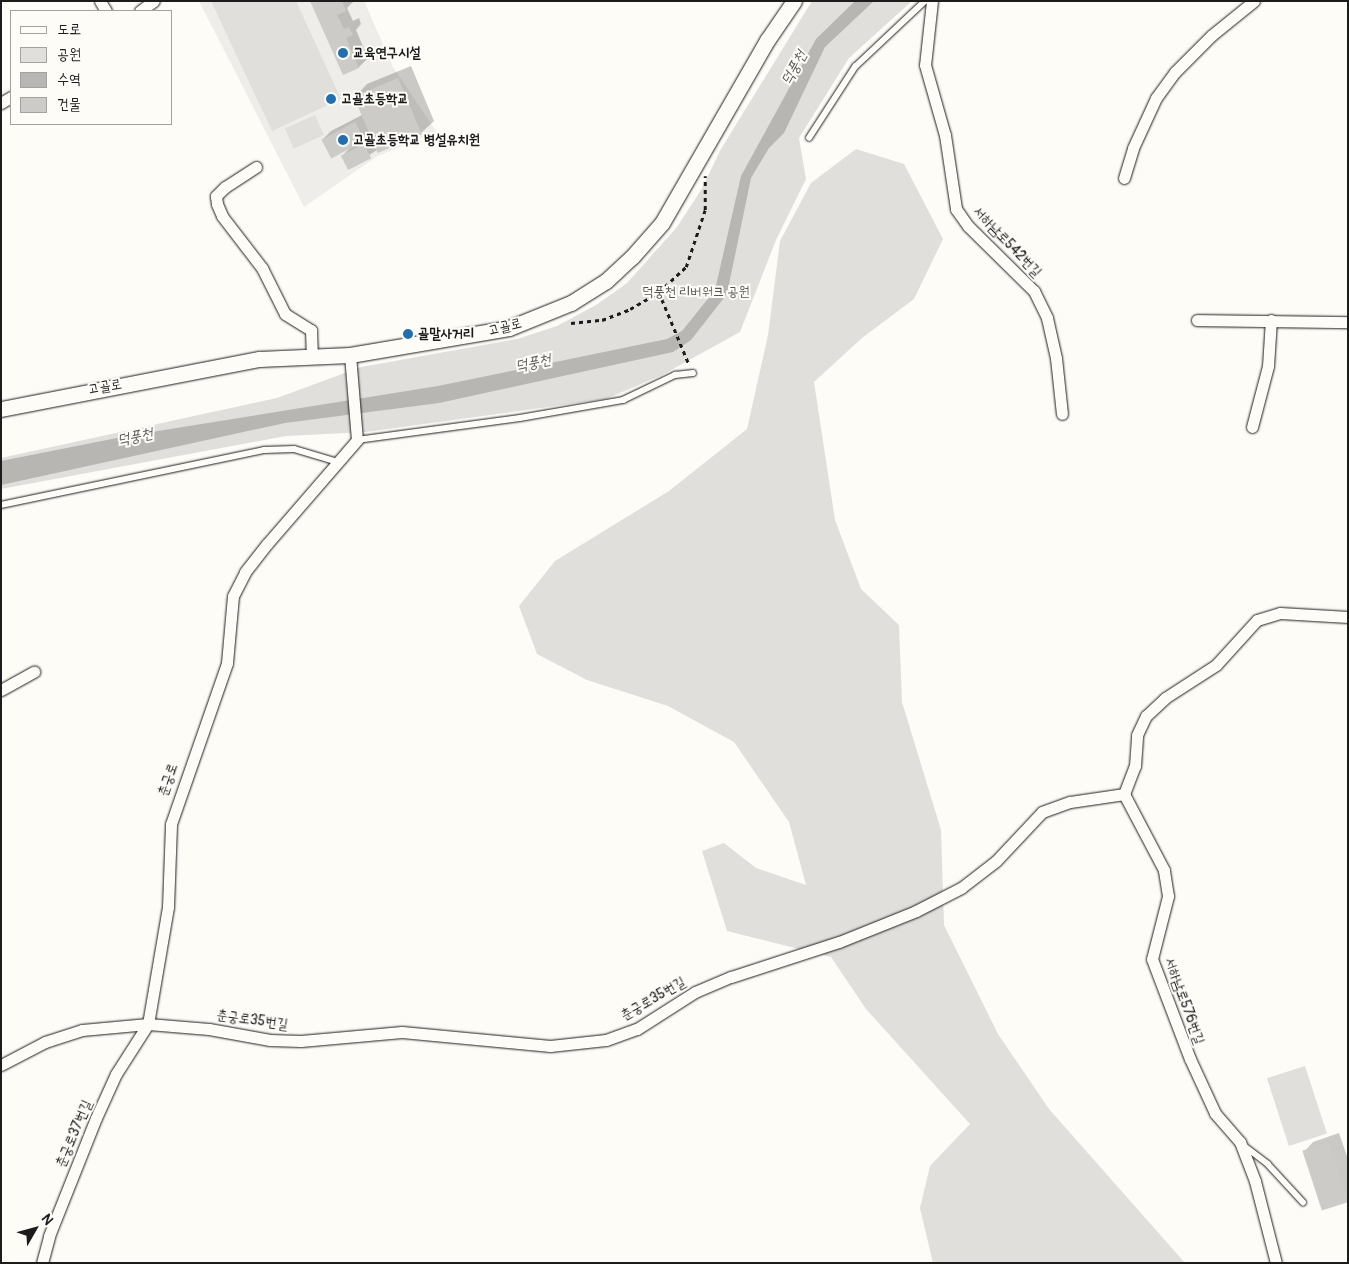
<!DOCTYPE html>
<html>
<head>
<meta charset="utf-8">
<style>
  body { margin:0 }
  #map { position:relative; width:1349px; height:1264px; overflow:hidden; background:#fdfcf7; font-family:Pangolin,"Poor Story",sans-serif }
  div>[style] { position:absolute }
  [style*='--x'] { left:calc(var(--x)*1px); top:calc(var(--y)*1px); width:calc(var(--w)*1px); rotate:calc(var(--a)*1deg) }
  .built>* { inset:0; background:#eeede9 }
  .green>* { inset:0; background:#e0dfdb; transform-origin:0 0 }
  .water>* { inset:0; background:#b7b6b2 }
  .shadow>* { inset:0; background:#0003 }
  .building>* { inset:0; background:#cccbc8; transform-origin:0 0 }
  .path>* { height:2.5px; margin-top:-1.25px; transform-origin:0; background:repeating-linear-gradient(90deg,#1c1c1c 0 4px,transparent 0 8px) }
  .roads { filter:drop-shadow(0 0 1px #1c1c1c) drop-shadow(0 0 1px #1c1c1c) }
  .service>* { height:5.5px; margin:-2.75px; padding:0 2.75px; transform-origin:2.75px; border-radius:2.75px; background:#fdfcf7 }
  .minor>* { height:11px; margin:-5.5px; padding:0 5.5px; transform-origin:5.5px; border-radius:5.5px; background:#fdfcf7 }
  .tertiary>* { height:15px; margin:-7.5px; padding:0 7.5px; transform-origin:7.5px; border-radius:7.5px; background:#fdfcf7 }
  .dots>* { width:14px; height:14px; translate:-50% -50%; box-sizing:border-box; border:2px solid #fdfcf7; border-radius:50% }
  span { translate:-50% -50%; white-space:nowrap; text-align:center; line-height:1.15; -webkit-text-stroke:4px #fdfcf7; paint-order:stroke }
  .poi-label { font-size:14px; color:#1c1c1c; font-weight:700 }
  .left { translate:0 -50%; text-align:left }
  .street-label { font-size:14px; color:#1c1c1c }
  .park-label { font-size:14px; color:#575655 }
  .water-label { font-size:15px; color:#5a5a58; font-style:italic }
  .frame { position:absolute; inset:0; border:2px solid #1c1c1c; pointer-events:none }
  .legend { position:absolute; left:10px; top:10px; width:162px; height:115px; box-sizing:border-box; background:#fdfcf7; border:1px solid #a3a29f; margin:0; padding:6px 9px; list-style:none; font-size:15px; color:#1c1c1c }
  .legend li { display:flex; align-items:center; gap:10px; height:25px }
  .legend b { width:25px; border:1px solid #a3a29f }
  .north { position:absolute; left:10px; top:1204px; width:50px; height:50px; -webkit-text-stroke:4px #fdfcf7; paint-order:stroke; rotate:52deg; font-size:14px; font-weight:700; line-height:20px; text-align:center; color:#1c1c1c }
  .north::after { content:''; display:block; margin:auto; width:18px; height:22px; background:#1c1c1c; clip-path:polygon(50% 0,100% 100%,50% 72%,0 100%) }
</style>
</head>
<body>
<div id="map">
  <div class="built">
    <div style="clip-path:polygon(199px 1px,364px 1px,393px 67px,436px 131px,376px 157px,304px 207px)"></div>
  </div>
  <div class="green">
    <div style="clip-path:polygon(211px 1px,296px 1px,341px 99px,272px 131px)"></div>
    <div style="clip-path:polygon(812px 1px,912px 1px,849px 58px,799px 138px,806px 179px,776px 240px,740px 332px,662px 375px,606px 399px,366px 432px,286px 436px,1px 489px,1px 458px,277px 398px,361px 367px,517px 339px,557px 326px,596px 305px,627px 283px,677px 227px,701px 190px,721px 149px)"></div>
    <div style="left:315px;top:115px;width:22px;height:33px;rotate:66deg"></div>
    <div style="clip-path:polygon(856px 149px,904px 164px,943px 239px,914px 299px,862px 338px,814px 382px,835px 520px,861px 589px,899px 625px,902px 702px,941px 830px,944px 925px,998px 1034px,1049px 1109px,1185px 1263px,933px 1263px,920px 1208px,930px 1166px,970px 1124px,866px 1009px,831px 957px,727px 931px,702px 851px,724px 843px,756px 868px,806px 885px,789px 822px,734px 742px,668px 706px,587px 680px,537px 654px,519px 606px,555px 561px,669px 491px,747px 429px,768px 335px,780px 241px,811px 183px)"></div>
    <div style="left:1305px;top:1066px;width:71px;height:40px;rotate:72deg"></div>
  </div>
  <div class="water">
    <div style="clip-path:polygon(855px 1px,874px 1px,825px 47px,784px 133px,769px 148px,751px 178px,727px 294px,691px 340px,673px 352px,439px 403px,285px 423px,1px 485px,1px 461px,127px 436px,438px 386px,667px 339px,682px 331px,715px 290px,741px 176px,816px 39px)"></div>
  </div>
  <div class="shadow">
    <div style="clip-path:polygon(312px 1px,354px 1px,347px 8px,353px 21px,359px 18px,361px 24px,356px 30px,368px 58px,359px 67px,343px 74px)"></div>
    <div style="clip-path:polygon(evenodd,411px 66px,434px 121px,421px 133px,377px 150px,349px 168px,342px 156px,351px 147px,322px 140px,331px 131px,362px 115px,355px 97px,367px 84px,411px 66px,370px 133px,374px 142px,370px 138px,362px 143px,370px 133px)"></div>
    <div style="clip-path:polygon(1339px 1133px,1348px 1159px,1348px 1200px,1324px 1209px,1304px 1152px,1313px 1142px)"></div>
  </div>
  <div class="building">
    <div style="clip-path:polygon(310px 1px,342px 1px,346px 11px,337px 15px,344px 29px,349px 27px,353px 35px,346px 38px,359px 68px,343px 75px)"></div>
    <div style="left:398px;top:78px;width:61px;height:48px;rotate:67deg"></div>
    <div style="left:355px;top:122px;width:21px;height:38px;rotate:62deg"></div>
    <div style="left:364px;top:144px;width:16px;height:26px;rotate:63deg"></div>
    <div style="left:1329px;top:1142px;width:63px;height:28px;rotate:72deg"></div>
  </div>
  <div class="path">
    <div style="--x:659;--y:292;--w:78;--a:67.4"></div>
    <div style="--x:571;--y:323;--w:31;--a:-6"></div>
    <div style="--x:602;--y:320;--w:30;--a:-21"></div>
    <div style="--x:630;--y:309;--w:34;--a:-30"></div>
    <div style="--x:659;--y:292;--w:37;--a:-43"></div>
    <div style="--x:686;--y:267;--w:60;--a:-71.6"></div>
    <div style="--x:705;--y:210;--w:34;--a:-90"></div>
  </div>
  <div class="roads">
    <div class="service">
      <div style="--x:809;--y:138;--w:85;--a:-57.1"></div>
      <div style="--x:855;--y:67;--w:96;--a:-43.3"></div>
      <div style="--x:357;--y:440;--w:164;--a:-7.7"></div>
      <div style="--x:520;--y:418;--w:105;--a:-9.9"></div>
      <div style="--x:623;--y:400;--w:58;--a:-25.7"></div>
      <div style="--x:675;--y:375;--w:18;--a:-6"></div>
      <div style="--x:1;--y:505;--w:269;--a:-11.8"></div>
      <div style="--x:264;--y:450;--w:30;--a:-2"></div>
      <div style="--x:294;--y:449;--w:46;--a:16.5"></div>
      <div style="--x:1243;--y:1145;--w:31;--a:37"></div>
      <div style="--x:1268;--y:1164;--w:52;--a:47.4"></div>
    </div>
    <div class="minor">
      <div style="--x:100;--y:1;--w:12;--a:59"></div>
      <div style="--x:932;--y:1;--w:64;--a:96.2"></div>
      <div style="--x:925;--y:65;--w:73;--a:74.1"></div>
      <div style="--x:945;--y:135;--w:75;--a:81.5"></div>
      <div style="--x:956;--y:209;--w:21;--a:55"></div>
      <div style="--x:968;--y:226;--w:93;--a:44.6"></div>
      <div style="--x:1034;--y:291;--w:30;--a:64"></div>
      <div style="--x:1047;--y:318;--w:41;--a:77.3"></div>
      <div style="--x:1056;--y:358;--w:56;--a:83.9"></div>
      <div style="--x:140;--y:11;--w:17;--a:-36"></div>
      <div style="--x:1;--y:103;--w:12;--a:-31"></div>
      <div style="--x:256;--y:167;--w:37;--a:147"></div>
      <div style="--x:225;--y:187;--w:13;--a:135"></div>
      <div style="--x:216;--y:196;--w:8;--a:83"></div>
      <div style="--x:217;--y:204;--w:13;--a:67"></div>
      <div style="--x:222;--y:216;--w:66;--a:52.4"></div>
      <div style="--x:262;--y:268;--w:51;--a:63.4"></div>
      <div style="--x:285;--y:314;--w:31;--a:32"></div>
      <div style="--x:311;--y:330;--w:27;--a:88"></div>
      <div style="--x:1124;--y:178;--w:31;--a:-73"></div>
      <div style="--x:1133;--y:148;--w:55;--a:-65.3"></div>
      <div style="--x:1156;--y:98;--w:32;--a:-54"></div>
      <div style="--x:1175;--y:72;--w:52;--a:-45"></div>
      <div style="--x:1212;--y:35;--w:54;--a:-39"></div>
      <div style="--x:1197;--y:320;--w:151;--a:0.8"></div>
      <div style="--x:1252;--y:427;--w:63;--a:-75.3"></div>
      <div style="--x:1268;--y:366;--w:46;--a:-86.3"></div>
      <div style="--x:1;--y:690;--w:38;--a:-29"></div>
      <div style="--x:1;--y:1065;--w:50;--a:-27.6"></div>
      <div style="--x:45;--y:1042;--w:39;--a:-18"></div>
      <div style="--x:82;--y:1030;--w:66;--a:-5.2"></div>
      <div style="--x:148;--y:1024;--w:119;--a:-80.3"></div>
      <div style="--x:168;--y:907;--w:83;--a:-87.9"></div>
      <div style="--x:171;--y:824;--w:170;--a:-70.8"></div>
      <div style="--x:227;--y:663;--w:67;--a:-84.9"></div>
      <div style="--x:233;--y:596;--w:27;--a:-63"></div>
      <div style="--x:245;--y:572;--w:36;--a:-52"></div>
      <div style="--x:267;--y:544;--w:138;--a:-49.1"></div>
      <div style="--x:357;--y:440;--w:85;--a:-94.7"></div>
      <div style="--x:42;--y:1263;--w:28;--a:-75"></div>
      <div style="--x:49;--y:1236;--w:127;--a:-68.3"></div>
      <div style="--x:96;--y:1118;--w:48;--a:-65.6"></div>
      <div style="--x:116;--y:1074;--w:59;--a:-57.4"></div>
      <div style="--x:148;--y:1024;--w:61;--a:4.7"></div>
      <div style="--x:209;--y:1029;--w:62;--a:10.2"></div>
      <div style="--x:270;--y:1040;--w:31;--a:2"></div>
      <div style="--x:301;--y:1041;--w:101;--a:-5.1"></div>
      <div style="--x:402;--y:1032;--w:149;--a:5.4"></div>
      <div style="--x:550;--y:1046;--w:56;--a:-6.1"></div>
      <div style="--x:606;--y:1040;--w:33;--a:-20"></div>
      <div style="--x:637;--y:1029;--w:69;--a:-32.5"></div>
      <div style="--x:695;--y:992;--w:39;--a:-23"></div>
      <div style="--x:731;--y:977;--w:114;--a:-18"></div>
      <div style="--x:839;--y:942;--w:83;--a:-21.9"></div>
      <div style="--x:916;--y:911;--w:51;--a:-27.1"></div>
      <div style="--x:961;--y:888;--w:44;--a:-37.6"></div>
      <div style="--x:996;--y:861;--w:67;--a:-46.8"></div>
      <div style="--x:1042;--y:812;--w:30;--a:-20"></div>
      <div style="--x:1070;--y:802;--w:55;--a:-8.4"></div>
      <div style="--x:1276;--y:1263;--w:85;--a:-104.4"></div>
      <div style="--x:1255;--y:1181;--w:42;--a:-111"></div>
      <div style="--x:1240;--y:1142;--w:38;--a:-131"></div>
      <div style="--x:1215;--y:1113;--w:60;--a:-114.8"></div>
      <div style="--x:1190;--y:1059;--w:107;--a:-110.8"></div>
      <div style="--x:1152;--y:959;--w:65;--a:-75.7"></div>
      <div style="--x:1168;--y:896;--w:26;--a:-99"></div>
      <div style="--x:1164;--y:870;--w:86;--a:-117.8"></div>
      <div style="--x:1124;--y:794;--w:30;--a:-69"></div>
      <div style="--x:1135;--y:766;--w:31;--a:-86"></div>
      <div style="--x:1137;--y:735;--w:21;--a:-65"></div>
      <div style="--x:1146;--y:716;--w:26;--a:-43"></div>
      <div style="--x:1165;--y:698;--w:61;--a:-32.9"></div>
      <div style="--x:1216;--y:665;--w:61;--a:-47.7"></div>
      <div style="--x:1257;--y:620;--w:24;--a:-17"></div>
      <div style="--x:1280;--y:613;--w:68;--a:3.4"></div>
    </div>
    <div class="tertiary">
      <div style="--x:1;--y:409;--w:263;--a:-11"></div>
      <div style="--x:259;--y:359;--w:91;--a:-2.5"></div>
      <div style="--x:350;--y:355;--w:161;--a:-9.6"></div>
      <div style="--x:509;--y:328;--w:67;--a:-22"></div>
      <div style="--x:571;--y:303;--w:41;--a:-32.2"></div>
      <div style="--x:606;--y:281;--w:35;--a:-43"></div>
      <div style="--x:632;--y:257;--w:45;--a:-48.6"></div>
      <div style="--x:662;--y:223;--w:212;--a:-60.1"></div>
      <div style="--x:768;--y:39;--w:46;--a:-55.6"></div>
    </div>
  </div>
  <div class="dots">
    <div style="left:343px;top:53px;background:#1f6fb2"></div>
    <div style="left:331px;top:99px;background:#1f6fb2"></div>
    <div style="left:343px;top:140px;background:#1f6fb2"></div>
    <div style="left:408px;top:334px;background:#1f6fb2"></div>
  </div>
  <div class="poi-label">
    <span class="left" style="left:353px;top:53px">교육연구시설</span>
    <span class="left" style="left:341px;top:99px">고골초등학교</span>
    <span class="left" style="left:353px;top:140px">고골초등학교 병설유치원</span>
    <span class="left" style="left:418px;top:334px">골말사거리</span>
  </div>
  <div class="street-label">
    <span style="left:1007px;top:242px;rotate:46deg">서하남로542번길</span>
    <span style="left:505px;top:327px;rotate:-14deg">고골로</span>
    <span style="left:105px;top:387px;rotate:-10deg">고골로</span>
    <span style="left:168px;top:780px;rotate:-71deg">춘궁로</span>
    <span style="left:653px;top:999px;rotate:-30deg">춘궁로35번길</span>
    <span style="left:1184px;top:1001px;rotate:70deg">서하남로576번길</span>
    <span style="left:252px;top:1020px;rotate:8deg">춘궁로35번길</span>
    <span style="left:74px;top:1134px;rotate:-67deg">춘궁로37번길</span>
  </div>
  <div class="park-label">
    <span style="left:696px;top:292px">덕풍천 리버워크 공원</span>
  </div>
  <div class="water-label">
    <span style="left:794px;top:68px;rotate:-61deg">덕풍천</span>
    <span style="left:533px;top:363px;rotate:-12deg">덕풍천</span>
    <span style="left:135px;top:437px;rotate:-12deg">덕풍천</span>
  </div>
  <div class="frame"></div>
  <ul class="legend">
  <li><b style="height:6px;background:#fdfcf7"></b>도로</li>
  <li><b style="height:14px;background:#e0dfdb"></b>공원</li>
  <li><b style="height:14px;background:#b7b6b2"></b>수역</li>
  <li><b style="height:14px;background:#cccbc8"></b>건물</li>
  </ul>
  <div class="north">N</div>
</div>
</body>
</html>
